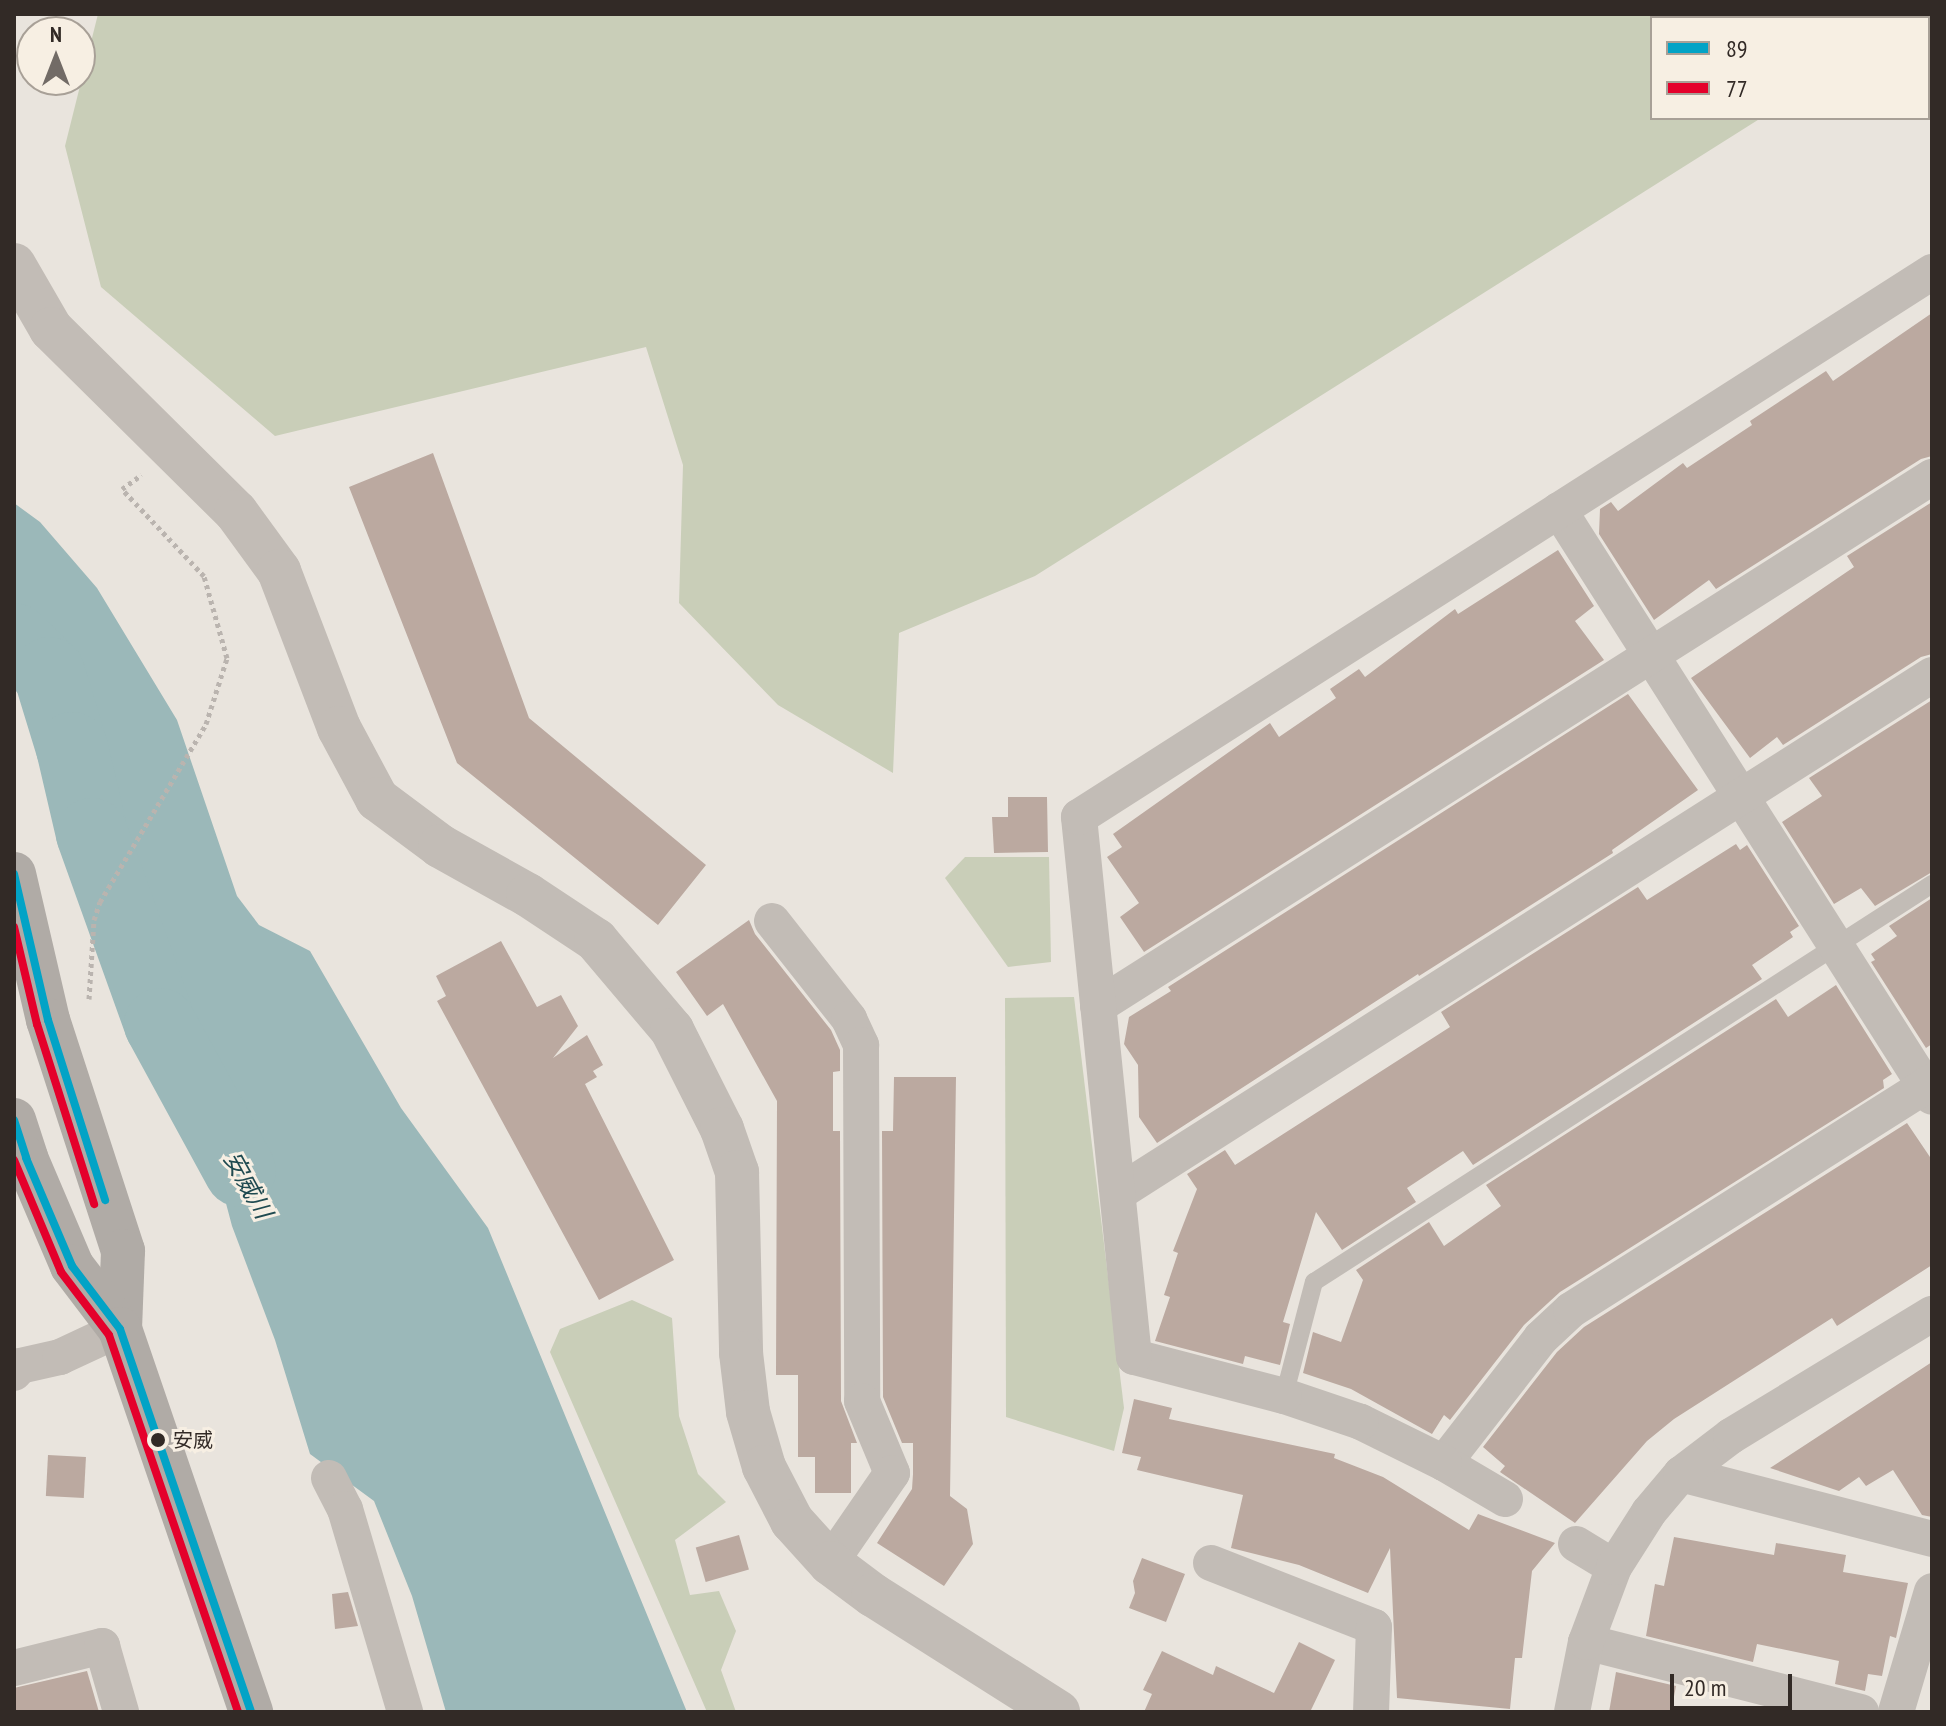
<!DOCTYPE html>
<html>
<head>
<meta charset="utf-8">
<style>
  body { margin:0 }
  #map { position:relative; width:1946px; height:1726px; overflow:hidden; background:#e9e4dd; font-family:"PT Sans Narrow","Noto Sans JP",sans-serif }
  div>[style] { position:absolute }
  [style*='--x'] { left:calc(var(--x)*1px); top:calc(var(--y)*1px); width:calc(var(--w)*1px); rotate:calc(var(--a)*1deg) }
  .green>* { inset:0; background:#c9ceb8 }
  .water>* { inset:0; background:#9bb8b9 }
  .river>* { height:72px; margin:-36px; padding:0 36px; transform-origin:36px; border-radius:36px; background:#9bb8b9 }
  .building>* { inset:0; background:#bba9a0; transform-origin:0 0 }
  .path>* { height:5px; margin-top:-2.5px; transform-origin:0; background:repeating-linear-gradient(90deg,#bab4af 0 4px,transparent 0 8px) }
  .service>* { height:18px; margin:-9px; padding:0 9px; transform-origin:9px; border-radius:9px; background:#c2bcb6 }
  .minor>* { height:36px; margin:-18px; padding:0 18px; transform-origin:18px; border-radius:18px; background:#c2bcb6 }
  .tertiary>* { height:44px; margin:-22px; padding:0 22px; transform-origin:22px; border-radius:22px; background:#c2bcb6 }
  .primary>* { height:44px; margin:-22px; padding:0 22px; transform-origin:22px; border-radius:22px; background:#b0aba6 }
  .bus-1>* { height:8px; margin:-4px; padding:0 4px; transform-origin:4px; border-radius:4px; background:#02a3c6 }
  .bus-2>* { height:8px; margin:-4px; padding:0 4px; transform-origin:4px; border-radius:4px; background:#e4002b }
  .dots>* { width:22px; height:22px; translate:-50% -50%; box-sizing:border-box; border:4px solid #f7efe3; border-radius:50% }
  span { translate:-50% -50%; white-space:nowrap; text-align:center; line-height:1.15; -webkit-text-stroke:6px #f7efe3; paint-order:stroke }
  .bus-label { font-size:20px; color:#322a26 }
  .left { translate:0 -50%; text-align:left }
  .water-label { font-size:24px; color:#1f4a50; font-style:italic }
  .frame { position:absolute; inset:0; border:16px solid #322a26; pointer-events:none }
  .legend { position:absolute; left:1650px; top:16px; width:280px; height:104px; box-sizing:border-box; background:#f7efe3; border:2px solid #a8a097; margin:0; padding:10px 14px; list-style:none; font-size:24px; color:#322a26 }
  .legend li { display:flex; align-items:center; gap:16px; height:40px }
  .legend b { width:40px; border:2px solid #a8a097 }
  .north { position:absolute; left:16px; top:16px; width:80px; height:80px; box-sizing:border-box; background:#f7efe3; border:2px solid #a8a097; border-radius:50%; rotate:0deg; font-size:22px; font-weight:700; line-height:32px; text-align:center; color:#322a26 }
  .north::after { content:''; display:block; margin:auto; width:28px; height:36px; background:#726b66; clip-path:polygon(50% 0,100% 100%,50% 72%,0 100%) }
  .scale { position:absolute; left:1670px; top:1674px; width:122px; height:36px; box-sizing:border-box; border:4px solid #322a26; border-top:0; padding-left:10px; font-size:24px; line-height:28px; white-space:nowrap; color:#322a26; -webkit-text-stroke:6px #f7efe3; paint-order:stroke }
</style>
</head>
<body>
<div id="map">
  <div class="green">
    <div style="clip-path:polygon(98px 14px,1926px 14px,1919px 18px,1652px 18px,1652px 118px,1761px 118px,1035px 576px,899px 633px,893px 773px,778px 705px,679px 603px,683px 465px,646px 347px,275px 436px,101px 287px,65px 146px)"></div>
    <div style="clip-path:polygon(965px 857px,1049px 857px,1051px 962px,1008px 967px,945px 878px)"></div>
    <div style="clip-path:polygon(1074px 997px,1124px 1408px,1114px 1451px,1006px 1417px,1005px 998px)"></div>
    <div style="clip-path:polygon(632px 1300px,672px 1318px,679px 1416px,698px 1474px,726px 1502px,675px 1540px,690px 1595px,719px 1591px,736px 1631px,721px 1670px,736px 1712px,707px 1712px,550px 1352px,560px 1329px)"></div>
  </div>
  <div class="water">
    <div style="clip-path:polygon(14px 503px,40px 522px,97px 588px,177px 720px,237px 896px,259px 925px,310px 951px,401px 1108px,488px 1228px,687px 1712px,446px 1712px,412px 1596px,374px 1501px,310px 1454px,275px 1340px,232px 1226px,202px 1113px,130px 904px,91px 772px,63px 714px,14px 661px)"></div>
  </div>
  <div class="river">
    <div style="--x:14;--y:639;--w:49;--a:44.2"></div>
    <div style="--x:49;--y:673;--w:78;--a:73"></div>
    <div style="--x:72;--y:748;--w:88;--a:76.9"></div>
    <div style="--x:92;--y:834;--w:202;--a:70.3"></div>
    <div style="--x:160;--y:1024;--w:167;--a:61.4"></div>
  </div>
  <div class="building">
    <div style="clip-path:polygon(1932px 313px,1932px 456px,1921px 459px,1716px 589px,1709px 580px,1654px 620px,1599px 534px,1600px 509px,1611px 502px,1618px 511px,1683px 463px,1687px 468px,1752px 425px,1750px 421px,1826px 371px,1833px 381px)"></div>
    <div style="clip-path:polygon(433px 453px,529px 718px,706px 865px,658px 925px,457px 763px,349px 487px)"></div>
    <div style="clip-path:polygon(1932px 502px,1932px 654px,1921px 657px,1783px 745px,1777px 737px,1750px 758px,1691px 678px,1854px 567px,1847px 556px)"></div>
    <div style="clip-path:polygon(1558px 550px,1594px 606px,1575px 621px,1604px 660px,1144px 952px,1120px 917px,1139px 903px,1107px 857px,1122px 847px,1113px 834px,1270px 723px,1279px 737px,1336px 698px,1330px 689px,1359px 669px,1365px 677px,1455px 609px,1458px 614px)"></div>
    <div style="clip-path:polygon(1628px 694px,1698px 790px,1612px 850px,1613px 853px,1419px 976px,1418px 974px,1157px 1143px,1139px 1117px,1138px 1065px,1124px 1044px,1129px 1017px,1171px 991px,1168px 987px)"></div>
    <div style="clip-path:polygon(1932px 700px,1932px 872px,1875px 906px,1861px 888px,1834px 904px,1782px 822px,1822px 796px,1809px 778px)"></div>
    <div style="clip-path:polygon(1008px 797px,1047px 797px,1048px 852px,994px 853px,992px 817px,1008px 817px)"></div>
    <div style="clip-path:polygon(1736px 844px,1740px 850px,1747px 845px,1799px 926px,1790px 932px,1793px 937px,1752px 965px,1762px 979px,1473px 1165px,1463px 1151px,1407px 1188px,1416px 1202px,1342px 1250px,1316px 1212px,1283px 1322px,1290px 1324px,1280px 1365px,1245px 1356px,1243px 1364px,1155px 1341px,1170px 1297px,1164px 1295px,1178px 1253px,1173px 1251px,1197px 1189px,1187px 1174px,1225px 1150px,1235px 1165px,1450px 1027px,1441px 1012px,1638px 887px,1647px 900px)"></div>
    <div style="clip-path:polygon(1932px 898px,1932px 1044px,1926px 1048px,1871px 962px,1875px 960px,1871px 954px,1897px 936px,1889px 926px)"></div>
    <div style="clip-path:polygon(749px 920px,755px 934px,831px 1030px,840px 1050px,840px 1071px,833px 1072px,833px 1131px,840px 1131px,841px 1401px,857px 1443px,851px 1443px,851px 1493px,815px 1493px,815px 1457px,798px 1457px,798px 1375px,776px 1375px,777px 1101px,723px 1004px,707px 1016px,676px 972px)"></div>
    <div style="clip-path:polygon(501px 941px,537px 1007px,561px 995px,578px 1026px,553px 1058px,587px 1035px,603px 1065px,593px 1071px,597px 1077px,585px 1084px,674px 1260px,599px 1300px,437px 1001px,446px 996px,436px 976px)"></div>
    <div style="clip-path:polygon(1836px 985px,1892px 1074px,1883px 1080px,1884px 1088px,1560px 1292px,1524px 1325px,1450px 1420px,1444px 1415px,1432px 1434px,1351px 1389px,1303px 1373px,1313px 1332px,1341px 1342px,1363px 1280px,1356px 1270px,1429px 1222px,1444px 1246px,1501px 1206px,1486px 1185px,1776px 999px,1788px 1017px)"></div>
    <div style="clip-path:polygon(894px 1077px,956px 1077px,950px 1496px,967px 1509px,973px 1544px,944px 1586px,877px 1543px,912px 1489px,913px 1474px,913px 1443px,902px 1443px,883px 1397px,882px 1131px,893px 1131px)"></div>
    <div style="clip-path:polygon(1907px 1123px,1932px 1160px,1932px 1265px,1837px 1326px,1832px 1318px,1674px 1419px,1647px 1441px,1575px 1523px,1500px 1472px,1505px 1466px,1483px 1447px,1557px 1352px,1584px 1327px)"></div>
    <div style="clip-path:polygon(1932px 1362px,1932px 1517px,1922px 1515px,1893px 1470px,1866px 1486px,1859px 1477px,1839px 1491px,1770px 1468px)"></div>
    <div style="clip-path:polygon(1134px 1399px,1172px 1408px,1169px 1419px,1335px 1454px,1334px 1458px,1383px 1477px,1469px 1530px,1478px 1514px,1555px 1543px,1532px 1571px,1522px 1658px,1515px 1658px,1510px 1709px,1397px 1698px,1390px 1548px,1368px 1593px,1299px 1565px,1231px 1548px,1243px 1495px,1137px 1470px,1141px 1457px,1122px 1453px)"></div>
    <div style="left:48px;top:1455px;width:38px;height:41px;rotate:3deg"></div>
    <div style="left:739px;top:1535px;width:36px;height:45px;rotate:74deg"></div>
    <div style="clip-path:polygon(1674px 1537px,1774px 1555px,1776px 1543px,1846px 1555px,1843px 1572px,1908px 1583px,1896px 1638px,1890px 1636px,1882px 1676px,1868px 1674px,1865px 1691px,1835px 1684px,1839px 1661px,1757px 1644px,1753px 1662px,1646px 1636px,1655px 1584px,1664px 1586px)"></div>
    <div style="clip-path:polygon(1142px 1558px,1185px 1574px,1166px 1622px,1129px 1608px,1135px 1593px,1133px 1581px)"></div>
    <div style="clip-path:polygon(348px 1592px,358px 1626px,335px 1629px,332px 1594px)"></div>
    <div style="clip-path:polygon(1299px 1642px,1335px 1660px,1311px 1710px,1314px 1712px,1144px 1712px,1152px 1694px,1143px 1690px,1162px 1651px,1213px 1675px,1216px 1666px,1274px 1693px)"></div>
    <div style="clip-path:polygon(87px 1671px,99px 1712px,14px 1712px,14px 1688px)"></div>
    <div style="clip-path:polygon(1616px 1672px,1676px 1686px,1671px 1712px,1609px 1712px)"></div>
  </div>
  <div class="path">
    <div style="--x:89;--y:999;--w:79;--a:-86.4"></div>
    <div style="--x:94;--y:920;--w:19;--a:-72"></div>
    <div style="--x:100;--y:902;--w:207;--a:-59.2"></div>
    <div style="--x:206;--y:724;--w:69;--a:-72.3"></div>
    <div style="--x:227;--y:658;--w:85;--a:-105.7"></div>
    <div style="--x:204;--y:576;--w:120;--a:-133.3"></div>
    <div style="--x:122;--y:489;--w:24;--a:-36"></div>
  </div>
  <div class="service">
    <div style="--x:1284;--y:1396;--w:118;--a:-75.3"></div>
    <div style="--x:1314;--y:1282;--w:735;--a:-32.78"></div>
  </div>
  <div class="minor">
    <div style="--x:1559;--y:510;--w:695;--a:57.57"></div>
    <div style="--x:772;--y:921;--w:125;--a:51.8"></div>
    <div style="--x:849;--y:1019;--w:29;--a:65"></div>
    <div style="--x:861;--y:1045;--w:356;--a:89.8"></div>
    <div style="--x:862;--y:1401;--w:78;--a:67.4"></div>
    <div style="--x:892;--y:1473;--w:109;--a:124.6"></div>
    <div style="--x:1098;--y:1006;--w:988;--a:-32.39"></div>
    <div style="--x:1118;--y:1193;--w:965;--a:-32.47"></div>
    <div style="--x:14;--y:1373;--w:9;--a:-49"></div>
    <div style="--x:20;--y:1366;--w:41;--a:-12.7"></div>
    <div style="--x:60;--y:1357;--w:66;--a:-25"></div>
    <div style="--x:1444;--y:1463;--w:158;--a:-52.2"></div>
    <div style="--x:1541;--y:1338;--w:41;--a:-43"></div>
    <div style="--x:1571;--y:1310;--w:427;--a:-32.3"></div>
    <div style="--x:1681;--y:1474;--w:259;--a:14.5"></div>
    <div style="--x:329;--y:1478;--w:35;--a:63"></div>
    <div style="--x:345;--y:1509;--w:212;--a:73.5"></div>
    <div style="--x:1505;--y:1499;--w:71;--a:-149.5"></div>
    <div style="--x:1444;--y:1463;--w:93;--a:-153.7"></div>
    <div style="--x:1361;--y:1422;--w:81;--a:-161.3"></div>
    <div style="--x:1284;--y:1396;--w:155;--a:-165.4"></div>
    <div style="--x:1134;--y:1357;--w:543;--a:-95.82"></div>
    <div style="--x:1079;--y:817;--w:1012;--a:-32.58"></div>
    <div style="--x:1576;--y:1544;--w:44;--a:31.2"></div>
    <div style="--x:1211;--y:1563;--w:175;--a:21.4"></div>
    <div style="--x:1374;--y:1627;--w:85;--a:92"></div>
    <div style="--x:1586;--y:1642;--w:284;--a:14.3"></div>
    <div style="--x:14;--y:1668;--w:91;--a:-14"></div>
    <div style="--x:102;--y:1646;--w:69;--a:73.9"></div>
    <div style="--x:1572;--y:1712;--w:71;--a:-78.7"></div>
    <div style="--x:1586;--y:1642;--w:80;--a:-69.5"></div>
    <div style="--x:1614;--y:1567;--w:65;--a:-57.5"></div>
    <div style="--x:1649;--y:1512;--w:50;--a:-49.9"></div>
    <div style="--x:1681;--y:1474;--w:63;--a:-37.2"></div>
    <div style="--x:1731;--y:1436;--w:235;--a:-31.3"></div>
    <div style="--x:1896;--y:1712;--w:126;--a:-73.4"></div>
  </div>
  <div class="tertiary">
    <div style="--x:14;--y:265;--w:74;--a:60"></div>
    <div style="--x:51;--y:329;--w:260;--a:44.7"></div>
    <div style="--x:236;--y:512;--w:73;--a:53.9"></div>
    <div style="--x:279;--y:571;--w:168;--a:69.1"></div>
    <div style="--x:339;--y:728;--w:81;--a:61.8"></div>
    <div style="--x:377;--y:799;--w:79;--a:36.7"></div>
    <div style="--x:440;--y:846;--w:101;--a:29.1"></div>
    <div style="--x:528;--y:895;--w:82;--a:33.5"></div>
    <div style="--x:596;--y:940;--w:118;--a:49.8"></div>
    <div style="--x:672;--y:1030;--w:111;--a:63.2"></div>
    <div style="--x:722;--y:1129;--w:46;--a:70.8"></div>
    <div style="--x:737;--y:1172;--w:181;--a:88.7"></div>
    <div style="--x:741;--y:1353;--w:59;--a:83.2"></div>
    <div style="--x:748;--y:1412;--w:57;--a:73.8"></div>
    <div style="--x:764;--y:1467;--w:61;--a:62.6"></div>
    <div style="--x:792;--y:1521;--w:57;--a:47.9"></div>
    <div style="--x:830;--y:1563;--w:54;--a:36.7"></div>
    <div style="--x:873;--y:1595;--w:219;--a:32.3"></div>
  </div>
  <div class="primary">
    <div style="--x:14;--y:874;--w:150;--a:76.9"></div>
    <div style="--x:48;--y:1020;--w:243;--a:72"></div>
    <div style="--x:123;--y:1251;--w:78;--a:92.2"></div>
    <div style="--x:14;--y:1120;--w:40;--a:72"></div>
    <div style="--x:26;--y:1158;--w:117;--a:66.9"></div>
    <div style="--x:72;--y:1266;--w:79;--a:52.7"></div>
    <div style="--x:120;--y:1329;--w:405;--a:71.1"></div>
  </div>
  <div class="bus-1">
    <div style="--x:14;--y:874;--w:150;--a:76.9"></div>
    <div style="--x:48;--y:1020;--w:189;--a:72.4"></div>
    <div style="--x:14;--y:1120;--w:40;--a:72"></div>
    <div style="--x:26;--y:1158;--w:117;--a:66.9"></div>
    <div style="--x:72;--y:1266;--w:79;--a:52.7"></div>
    <div style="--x:120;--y:1329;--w:405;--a:71.1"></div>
  </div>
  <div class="bus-2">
    <div style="--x:14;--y:927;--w:100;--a:76.7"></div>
    <div style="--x:37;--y:1024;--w:189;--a:72.4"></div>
    <div style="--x:14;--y:1160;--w:121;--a:67.2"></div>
    <div style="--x:61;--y:1272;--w:79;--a:52.7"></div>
    <div style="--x:109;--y:1335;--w:398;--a:71.1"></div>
  </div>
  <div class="dots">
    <div style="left:158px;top:1440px;background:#322a26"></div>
  </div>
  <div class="bus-label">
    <span class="left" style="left:173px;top:1440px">安威</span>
  </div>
  <div class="water-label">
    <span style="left:248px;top:1185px;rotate:61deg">安威川</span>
  </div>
  <div class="frame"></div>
  <ul class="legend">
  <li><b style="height:10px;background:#02a3c6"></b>89</li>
  <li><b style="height:10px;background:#e4002b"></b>77</li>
  </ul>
  <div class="north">N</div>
  <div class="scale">20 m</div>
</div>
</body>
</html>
